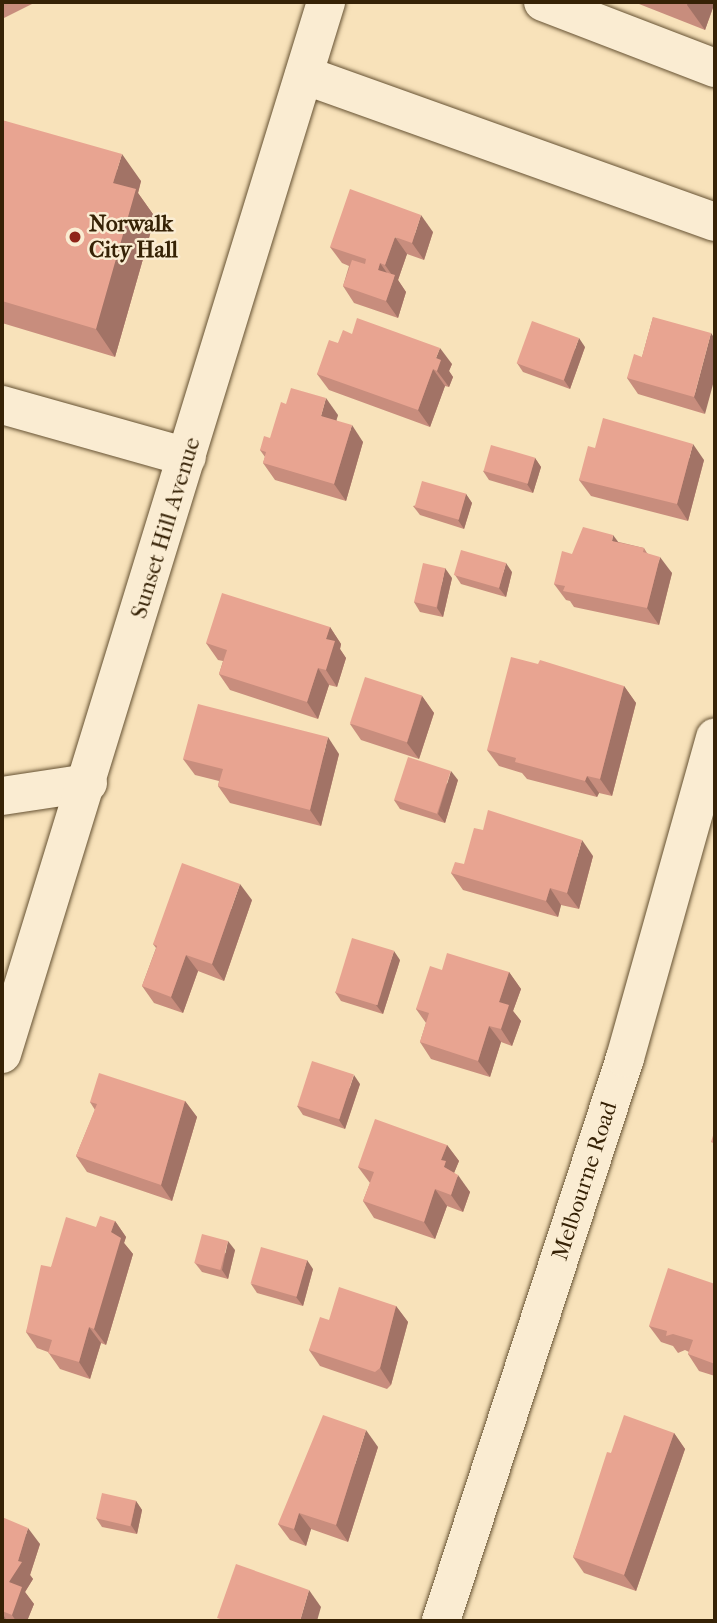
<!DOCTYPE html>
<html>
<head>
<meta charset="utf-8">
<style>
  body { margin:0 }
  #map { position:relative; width:717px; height:1623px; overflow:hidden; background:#f8e2ba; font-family:"IM FELL French Canon",serif }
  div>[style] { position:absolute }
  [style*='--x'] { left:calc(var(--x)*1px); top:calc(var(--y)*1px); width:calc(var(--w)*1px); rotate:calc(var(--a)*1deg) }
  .roads { filter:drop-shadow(0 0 2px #665233) drop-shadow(0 0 2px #665233) }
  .minor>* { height:38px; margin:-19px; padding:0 19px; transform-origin:19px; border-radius:19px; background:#faecd2 }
  .wall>* { inset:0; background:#c88d7d }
  .shaded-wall>* { inset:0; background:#a27366 }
  .building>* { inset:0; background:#e8a491; transform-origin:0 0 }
  .dots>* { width:19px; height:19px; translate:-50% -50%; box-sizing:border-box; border:4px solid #faecd2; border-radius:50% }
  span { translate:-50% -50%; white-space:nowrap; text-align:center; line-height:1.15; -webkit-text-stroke:5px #faecd2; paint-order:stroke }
  .poi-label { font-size:23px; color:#362206; font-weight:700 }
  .left { translate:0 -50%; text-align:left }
  .street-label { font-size:23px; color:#362206 }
  .frame { position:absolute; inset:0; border:4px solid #362206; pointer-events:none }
</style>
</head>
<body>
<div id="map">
  <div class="roads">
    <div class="minor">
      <div style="--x:543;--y:2;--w:184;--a:21"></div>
      <div style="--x:304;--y:75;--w:436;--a:19.7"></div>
      <div style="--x:2;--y:405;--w:192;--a:15.7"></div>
      <div style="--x:2;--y:796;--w:87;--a:-8.6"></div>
      <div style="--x:2;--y:1054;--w:1101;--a:-72.88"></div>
      <div style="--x:441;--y:1621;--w:592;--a:-71.9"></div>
      <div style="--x:625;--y:1058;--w:333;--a:-74.3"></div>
    </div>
  </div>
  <div class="wall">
    <div style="clip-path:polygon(2px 2px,36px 2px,2px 19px)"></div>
    <div style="clip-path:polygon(634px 2px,715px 2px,705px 30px)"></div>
    <div style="clip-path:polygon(2px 120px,141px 181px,138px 193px,155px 217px,115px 357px,2px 323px)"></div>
    <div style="clip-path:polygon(433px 232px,424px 260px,407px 254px,398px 280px,406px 292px,398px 318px,354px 303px,343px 286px,349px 266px,342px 263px,330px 247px)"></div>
    <div style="clip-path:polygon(653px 317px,705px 414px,638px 394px,627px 378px,642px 357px)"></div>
    <div style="clip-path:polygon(352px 334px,452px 364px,449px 371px,453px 377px,449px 387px,445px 386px,430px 427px,329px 390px,317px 374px,338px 343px)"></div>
    <div style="clip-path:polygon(585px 347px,570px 389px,523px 372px,517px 363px)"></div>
    <div style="clip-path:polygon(338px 415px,336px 420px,363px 442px,346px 501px,275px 480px,263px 463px,265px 457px,260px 450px,270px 438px)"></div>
    <div style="clip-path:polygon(595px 448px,704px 460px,688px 521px,591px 496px,579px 480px)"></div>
    <div style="clip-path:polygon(535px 458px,541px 467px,533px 493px,489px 480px,483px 471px)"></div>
    <div style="clip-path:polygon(466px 494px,472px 503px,464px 529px,420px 515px,413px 506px)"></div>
    <div style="clip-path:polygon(619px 542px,644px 548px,647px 553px,672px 573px,659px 625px,574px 607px,570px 601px,566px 600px,554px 584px,572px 554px)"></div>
    <div style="clip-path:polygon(512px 572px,506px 597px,461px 584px,455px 575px)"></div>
    <div style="clip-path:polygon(452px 578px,443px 617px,420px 612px,414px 602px)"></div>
    <div style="clip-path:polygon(330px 627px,341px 644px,340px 649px,346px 658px,337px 687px,329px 685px,318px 719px,230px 690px,219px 674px,223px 661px,218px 660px,206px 643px)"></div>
    <div style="clip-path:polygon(624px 686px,636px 703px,612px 796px,599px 793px,597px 797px,527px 779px,522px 773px,499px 766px,487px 750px)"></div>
    <div style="clip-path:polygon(422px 696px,434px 713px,419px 759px,361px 740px,350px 724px)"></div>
    <div style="clip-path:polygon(339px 754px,321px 826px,230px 803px,218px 786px,219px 781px,195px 775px,183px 759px)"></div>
    <div style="clip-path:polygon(458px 780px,445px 823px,400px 809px,394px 800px)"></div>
    <div style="clip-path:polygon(593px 856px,579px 909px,561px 905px,558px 917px,463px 890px,451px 873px,464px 864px)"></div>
    <div style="clip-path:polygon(252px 900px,224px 981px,198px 971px,183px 1013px,154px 1003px,142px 986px,156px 948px,153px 944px)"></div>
    <div style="clip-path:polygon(400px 960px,383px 1014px,341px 1001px,335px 992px)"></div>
    <div style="clip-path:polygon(442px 970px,509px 972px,521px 989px,513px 1011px,521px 1021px,512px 1046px,501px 1042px,490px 1077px,431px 1059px,420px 1042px,426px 1023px,416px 1009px)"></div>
    <div style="clip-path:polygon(360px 1084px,345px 1129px,303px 1115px,297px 1106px)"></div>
    <div style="clip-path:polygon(185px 1101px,197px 1117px,172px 1201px,87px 1172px,76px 1156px,95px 1110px,90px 1102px)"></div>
    <div style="clip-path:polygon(447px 1145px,459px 1161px,454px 1173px,470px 1192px,463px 1212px,447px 1206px,435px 1239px,374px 1218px,363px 1201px,370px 1183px,358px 1167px)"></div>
    <div style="clip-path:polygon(115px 1221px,126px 1237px,124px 1243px,133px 1254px,106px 1345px,101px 1343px,90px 1379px,60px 1369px,48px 1352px,37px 1348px,26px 1332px,51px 1267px,96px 1227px)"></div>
    <div style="clip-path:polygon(235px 1250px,228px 1279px,202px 1272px,195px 1263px)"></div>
    <div style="clip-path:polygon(313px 1269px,303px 1306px,257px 1293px,251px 1284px)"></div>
    <div style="clip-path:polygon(715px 1284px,715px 1376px,699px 1371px,688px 1354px,689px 1352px,685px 1350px,678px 1353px,673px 1346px,661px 1342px,649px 1326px)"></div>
    <div style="clip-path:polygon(396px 1306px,408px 1322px,391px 1385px,387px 1389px,320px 1366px,309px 1350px,329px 1320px)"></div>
    <div style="clip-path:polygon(674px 1433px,685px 1449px,636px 1591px,584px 1573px,573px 1557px,611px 1453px)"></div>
    <div style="clip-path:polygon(378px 1447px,348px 1542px,311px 1529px,306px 1546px,290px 1540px,278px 1524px)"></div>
    <div style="clip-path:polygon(136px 1501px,142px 1510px,137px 1534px,102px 1527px,96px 1518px)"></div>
    <div style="clip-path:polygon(2px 1517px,40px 1544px,30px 1575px,33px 1579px,25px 1592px,34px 1604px,27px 1621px,2px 1621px)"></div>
  </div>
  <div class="shaded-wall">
    <div style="clip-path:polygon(688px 2px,715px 2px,705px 30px,687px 5px)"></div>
    <div style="clip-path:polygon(122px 154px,141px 181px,138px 193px,155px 217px,115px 357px,96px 329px,113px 183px)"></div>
    <div style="clip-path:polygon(421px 215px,433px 232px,424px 260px,412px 243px)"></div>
    <div style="clip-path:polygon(395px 237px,407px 254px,398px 280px,406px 292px,398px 318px,386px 301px,394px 278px,385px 265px)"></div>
    <div style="clip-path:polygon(380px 263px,392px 280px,378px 270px)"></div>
    <div style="clip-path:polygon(711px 333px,715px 339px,715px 377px,705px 414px,694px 397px)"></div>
    <div style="clip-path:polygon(579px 338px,585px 347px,570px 389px,564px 380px)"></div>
    <div style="clip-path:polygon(440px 348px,452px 364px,449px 371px,453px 377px,449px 387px,437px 371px,436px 358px)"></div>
    <div style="clip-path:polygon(433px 369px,445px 386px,430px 427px,418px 410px)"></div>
    <div style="clip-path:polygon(326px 398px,338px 415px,333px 432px,321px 416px)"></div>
    <div style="clip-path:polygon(352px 425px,363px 442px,346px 501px,334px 484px)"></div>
    <div style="clip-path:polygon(693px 444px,704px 460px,688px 521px,677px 504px)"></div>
    <div style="clip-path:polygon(535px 458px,541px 467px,533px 493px,527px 484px)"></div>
    <div style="clip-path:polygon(466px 494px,472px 503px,464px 529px,458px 520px)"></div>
    <div style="clip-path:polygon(613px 535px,625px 551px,612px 541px)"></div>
    <div style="clip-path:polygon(660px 557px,672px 573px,659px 625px,647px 608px)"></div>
    <div style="clip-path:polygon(506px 563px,512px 572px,506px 597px,499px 588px)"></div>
    <div style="clip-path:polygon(445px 568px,452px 578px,443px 617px,437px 608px)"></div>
    <div style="clip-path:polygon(330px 627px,341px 644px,340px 649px,346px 658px,337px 687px,326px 670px,326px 639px)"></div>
    <div style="clip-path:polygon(318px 668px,329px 685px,318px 719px,307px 702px)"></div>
    <div style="clip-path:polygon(624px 686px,636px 703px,612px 796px,600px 779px)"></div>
    <div style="clip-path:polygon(422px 696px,434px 713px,419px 759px,407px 743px)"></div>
    <div style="clip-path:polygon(328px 737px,339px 754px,321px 826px,310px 810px)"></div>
    <div style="clip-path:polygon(451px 771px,458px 780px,445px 823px,438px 814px)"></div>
    <div style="clip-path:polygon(587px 776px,599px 793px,597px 797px,585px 781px)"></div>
    <div style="clip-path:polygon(582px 840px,593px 856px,579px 909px,567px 893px)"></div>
    <div style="clip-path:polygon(240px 884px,252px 900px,224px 981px,212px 964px)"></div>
    <div style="clip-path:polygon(550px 888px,561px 905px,558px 917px,546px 901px)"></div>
    <div style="clip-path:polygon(394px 951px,400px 960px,383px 1014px,376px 1005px)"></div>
    <div style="clip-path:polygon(186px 955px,198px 971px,183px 1013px,171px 997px)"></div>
    <div style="clip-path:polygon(509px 972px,521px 989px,513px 1011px,521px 1021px,512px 1046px,501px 1029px,499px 1002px)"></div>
    <div style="clip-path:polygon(489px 1026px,501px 1042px,490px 1077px,478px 1061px)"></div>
    <div style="clip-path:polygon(354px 1075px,360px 1084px,345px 1129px,339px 1120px)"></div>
    <div style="clip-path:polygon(185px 1101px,197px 1117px,172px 1201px,161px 1185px)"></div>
    <div style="clip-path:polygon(447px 1145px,459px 1161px,454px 1173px,444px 1167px,441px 1160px)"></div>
    <div style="clip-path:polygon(458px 1175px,470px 1192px,463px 1212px,451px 1195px)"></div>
    <div style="clip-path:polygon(435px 1189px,447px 1206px,435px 1239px,424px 1222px)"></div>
    <div style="clip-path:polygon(115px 1221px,126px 1237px,124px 1243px,133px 1254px,106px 1345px,94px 1329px,111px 1232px)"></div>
    <div style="clip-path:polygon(228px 1241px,235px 1250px,228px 1279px,222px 1270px)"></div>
    <div style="clip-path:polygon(307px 1260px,313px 1269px,303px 1306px,296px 1297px)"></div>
    <div style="clip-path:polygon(396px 1306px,408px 1322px,391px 1385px,380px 1368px)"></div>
    <div style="clip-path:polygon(89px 1327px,101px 1343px,90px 1379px,79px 1362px)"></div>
    <div style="clip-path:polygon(366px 1430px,378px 1447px,348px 1542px,336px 1525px)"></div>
    <div style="clip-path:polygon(674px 1433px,685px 1449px,636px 1591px,624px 1575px)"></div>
    <div style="clip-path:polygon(136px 1501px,142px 1510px,137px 1534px,131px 1525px)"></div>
    <div style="clip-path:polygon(299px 1513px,311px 1529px,306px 1546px,294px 1529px)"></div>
    <div style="clip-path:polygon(28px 1528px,40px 1544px,30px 1575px,33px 1579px,25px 1592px,34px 1604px,27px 1621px,16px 1621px,12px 1615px,9px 1582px,18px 1561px)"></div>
    <div style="clip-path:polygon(309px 1590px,321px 1607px,317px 1621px,300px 1621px)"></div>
    <div style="clip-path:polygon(2px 1613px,7px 1621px,2px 1621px)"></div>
  </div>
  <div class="building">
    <div style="clip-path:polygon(2px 120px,122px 154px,113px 183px,136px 189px,96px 329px,2px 301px)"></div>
    <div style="clip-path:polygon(350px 189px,421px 215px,412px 243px,395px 237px,385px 265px,380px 263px,378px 270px,395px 275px,386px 301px,343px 286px,352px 260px,365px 264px,366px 259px,330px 247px)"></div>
    <div style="clip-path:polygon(653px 317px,711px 333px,694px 397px,627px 378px,634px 354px,642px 357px)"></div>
    <div style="clip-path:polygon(357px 318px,440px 348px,436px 358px,441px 360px,437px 371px,433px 369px,418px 410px,317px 374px,329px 340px,338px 343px,343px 330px,352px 334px)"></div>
    <div style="left:532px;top:321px;width:50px;height:45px;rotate:20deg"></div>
    <div style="clip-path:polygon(291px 388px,326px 398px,321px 416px,352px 425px,334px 484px,263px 463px,266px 452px,260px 450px,264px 436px,270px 438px,281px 402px,286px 404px)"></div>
    <div style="clip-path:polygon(603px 418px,693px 444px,677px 504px,579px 480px,588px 446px,595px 448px)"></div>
    <div style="left:491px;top:445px;width:46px;height:27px;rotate:16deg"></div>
    <div style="left:422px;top:481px;width:46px;height:27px;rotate:16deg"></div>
    <div style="clip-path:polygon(583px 527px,613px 535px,612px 541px,644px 548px,643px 552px,660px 557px,647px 608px,563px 591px,565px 586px,554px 584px,562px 551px,572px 554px)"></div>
    <div style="left:461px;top:550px;width:47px;height:26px;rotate:16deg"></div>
    <div style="left:423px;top:563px;width:23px;height:40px;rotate:13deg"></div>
    <div style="clip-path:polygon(222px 593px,330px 627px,326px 639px,335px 641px,326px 670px,318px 668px,307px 702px,219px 674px,227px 650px,206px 643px)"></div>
    <div style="clip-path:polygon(511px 657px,538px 664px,540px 660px,624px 686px,600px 779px,587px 776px,585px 781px,515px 762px,516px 758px,487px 750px)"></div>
    <div style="left:365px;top:677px;width:60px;height:49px;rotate:18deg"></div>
    <div style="clip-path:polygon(198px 704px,328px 737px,310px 810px,218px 786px,223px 769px,183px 759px)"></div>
    <div style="left:408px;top:757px;width:45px;height:45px;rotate:18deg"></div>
    <div style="clip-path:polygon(488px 810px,582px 840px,567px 893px,550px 888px,546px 901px,451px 873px,455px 862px,464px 864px,474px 828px,483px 830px)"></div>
    <div style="clip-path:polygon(182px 863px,240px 884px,212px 964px,186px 955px,171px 997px,142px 986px,157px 946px,153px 944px)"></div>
    <div style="left:352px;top:938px;width:44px;height:57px;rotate:17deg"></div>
    <div style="clip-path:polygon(447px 953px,509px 972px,499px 1002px,509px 1005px,501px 1029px,489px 1026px,478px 1061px,420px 1042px,429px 1013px,416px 1009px,430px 966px,442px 970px)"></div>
    <div style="left:312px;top:1061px;width:44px;height:47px;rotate:18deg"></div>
    <div style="clip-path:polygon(99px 1073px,185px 1101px,161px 1185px,76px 1156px,97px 1104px,90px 1102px)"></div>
    <div style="clip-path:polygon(375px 1119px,447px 1145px,441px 1160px,446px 1161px,444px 1167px,458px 1175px,451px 1195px,435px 1189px,424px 1222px,363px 1201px,374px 1172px,358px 1167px)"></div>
    <div style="clip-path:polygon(715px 1129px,715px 1144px,711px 1142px)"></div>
    <div style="clip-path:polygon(100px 1216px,115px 1221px,111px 1232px,121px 1238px,94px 1329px,89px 1327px,79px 1362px,48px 1353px,52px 1340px,26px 1332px,41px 1265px,51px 1267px,66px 1217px,96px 1227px)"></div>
    <div style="left:202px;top:1234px;width:27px;height:30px;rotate:15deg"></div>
    <div style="left:261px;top:1247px;width:48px;height:38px;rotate:16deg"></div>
    <div style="clip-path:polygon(668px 1268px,715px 1284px,715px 1364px,688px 1354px,693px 1340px,673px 1334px,666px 1336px,667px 1331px,649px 1326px)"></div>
    <div style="clip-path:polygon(339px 1287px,396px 1306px,380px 1368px,375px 1372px,309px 1350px,320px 1317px,329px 1320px)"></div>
    <div style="clip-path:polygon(323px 1415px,366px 1430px,336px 1525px,299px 1513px,294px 1529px,278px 1524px)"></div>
    <div style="clip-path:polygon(624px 1415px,674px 1433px,624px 1575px,573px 1557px,607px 1452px,611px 1453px)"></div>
    <div style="left:102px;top:1493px;width:35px;height:26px;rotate:13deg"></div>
    <div style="clip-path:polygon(2px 1517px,28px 1528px,18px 1561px,22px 1562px,9px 1582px,22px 1587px,12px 1615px,2px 1611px)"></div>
    <div style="clip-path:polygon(236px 1564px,309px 1590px,300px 1621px,227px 1621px,217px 1618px)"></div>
  </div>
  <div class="dots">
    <div style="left:75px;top:237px;background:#8f2418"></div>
  </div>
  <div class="poi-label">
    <span class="left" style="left:89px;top:237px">Norwalk<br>City Hall</span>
  </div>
  <div class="street-label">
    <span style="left:166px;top:528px;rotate:-73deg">Sunset Hill Avenue</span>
    <span style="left:585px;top:1181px;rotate:-72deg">Melbourne Road</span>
  </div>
  <div class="frame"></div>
</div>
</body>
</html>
